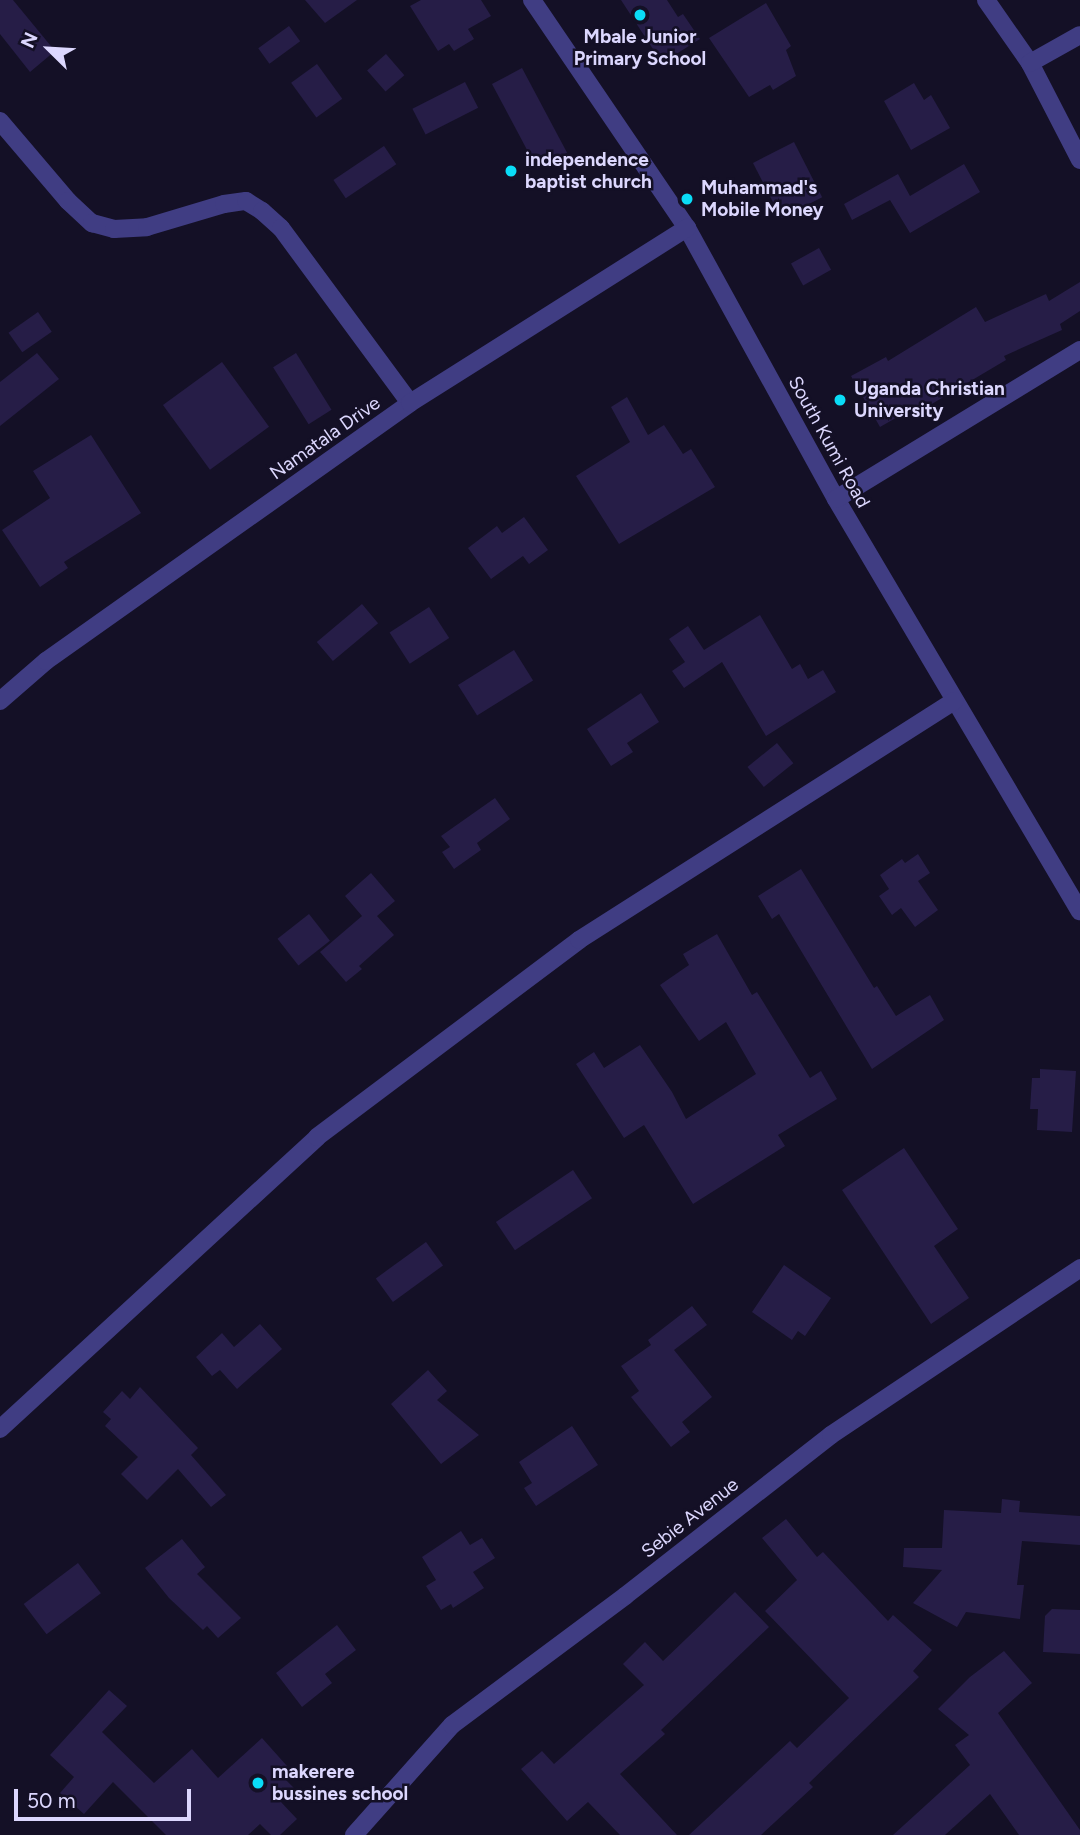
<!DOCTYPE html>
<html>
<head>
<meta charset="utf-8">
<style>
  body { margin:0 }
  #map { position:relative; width:1080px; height:1835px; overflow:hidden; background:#141026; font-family:Figtree,sans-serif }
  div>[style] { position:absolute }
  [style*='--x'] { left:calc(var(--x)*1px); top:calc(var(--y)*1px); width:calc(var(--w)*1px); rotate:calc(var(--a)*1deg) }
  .building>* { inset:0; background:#261d47; transform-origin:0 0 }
  .minor>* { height:18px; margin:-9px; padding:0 9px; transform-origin:9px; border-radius:9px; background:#403d83 }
  .dots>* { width:19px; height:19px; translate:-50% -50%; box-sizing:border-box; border:4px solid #141026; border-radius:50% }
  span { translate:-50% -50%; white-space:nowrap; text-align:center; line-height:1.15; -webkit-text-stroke:5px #141026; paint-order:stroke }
  .poi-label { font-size:19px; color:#dcd7fe; font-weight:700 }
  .left { translate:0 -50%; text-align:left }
  .street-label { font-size:19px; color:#dcd7fe }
  .north { position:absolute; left:14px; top:14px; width:70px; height:70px; -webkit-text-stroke:5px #141026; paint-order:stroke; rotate:294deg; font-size:19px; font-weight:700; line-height:28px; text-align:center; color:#dcd7fe }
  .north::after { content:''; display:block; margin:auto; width:24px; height:32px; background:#dcd7fe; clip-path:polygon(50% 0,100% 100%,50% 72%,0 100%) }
  .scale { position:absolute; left:14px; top:1789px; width:177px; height:32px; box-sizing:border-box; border:4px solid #dcd7fe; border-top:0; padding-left:9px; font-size:21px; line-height:24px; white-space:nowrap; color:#dcd7fe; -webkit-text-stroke:5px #141026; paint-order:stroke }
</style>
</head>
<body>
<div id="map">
  <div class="building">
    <div style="clip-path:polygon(0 0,13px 0,55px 51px,30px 72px,0 34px)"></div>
    <div style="clip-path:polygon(305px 0,357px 0,325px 23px)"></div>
    <div style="clip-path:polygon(421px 0,481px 0,491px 16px,468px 29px,474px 39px,454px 51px,449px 44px,438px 51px,410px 6px)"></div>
    <div style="clip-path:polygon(621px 0,667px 0,678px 17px,683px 14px,700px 39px,662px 63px)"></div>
    <div style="clip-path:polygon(766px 3px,791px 46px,786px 50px,796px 76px,773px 90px,770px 85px,749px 97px,709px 38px)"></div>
    <div style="left:289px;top:26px;width:19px;height:38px;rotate:54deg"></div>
    <div style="left:386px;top:54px;width:28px;height:25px;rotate:49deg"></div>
    <div style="left:317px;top:64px;width:43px;height:32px;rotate:54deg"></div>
    <div style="left:522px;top:68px;width:96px;height:34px;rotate:62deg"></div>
    <div style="left:465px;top:82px;width:29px;height:59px;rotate:63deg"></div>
    <div style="clip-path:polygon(914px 83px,924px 100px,931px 95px,950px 128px,911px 150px,884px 101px)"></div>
    <div style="left:794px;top:142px;width:62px;height:46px;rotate:63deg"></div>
    <div style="left:384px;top:146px;width:22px;height:61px;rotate:56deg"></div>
    <div style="clip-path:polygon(964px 164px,980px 192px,910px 233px,890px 200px,852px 220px,844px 204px,898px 174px,910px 196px)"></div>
    <div style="left:819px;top:248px;width:25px;height:32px;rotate:61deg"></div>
    <div style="clip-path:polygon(1080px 282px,1080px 311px,1060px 324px,1062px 330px,1004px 356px,1006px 360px,925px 408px,922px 403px,880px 427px,851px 376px,886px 357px,888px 361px,976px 307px,985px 322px,1046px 294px,1049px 301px)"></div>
    <div style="left:38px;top:312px;width:24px;height:36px;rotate:55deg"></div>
    <div style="clip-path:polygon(37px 353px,59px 379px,0 426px,0 382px)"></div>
    <div style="left:296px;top:353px;width:67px;height:27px;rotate:58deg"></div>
    <div style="left:222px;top:362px;width:80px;height:73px;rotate:54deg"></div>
    <div style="clip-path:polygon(627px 397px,648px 435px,664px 425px,683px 454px,691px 449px,715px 487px,619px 544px,576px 476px,630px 442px,611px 407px)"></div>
    <div style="clip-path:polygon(91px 435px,141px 513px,64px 562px,68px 568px,40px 587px,2px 530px,50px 498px,33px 471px)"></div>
    <div style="clip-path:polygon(524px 517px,548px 550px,529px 564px,523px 556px,491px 579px,468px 548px,497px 526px,502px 533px)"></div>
    <div style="left:362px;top:604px;width:25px;height:59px;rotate:50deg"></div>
    <div style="left:429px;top:607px;width:37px;height:47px;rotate:57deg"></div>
    <div style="clip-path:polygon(760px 615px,792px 669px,800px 664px,808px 679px,823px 670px,836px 692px,766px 736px,722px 662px,684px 688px,672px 671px,685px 662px,669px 639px,688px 626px,704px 650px)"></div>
    <div style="left:514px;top:650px;width:36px;height:66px;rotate:58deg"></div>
    <div style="clip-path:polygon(641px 693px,659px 722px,627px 743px,633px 752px,611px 766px,587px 729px)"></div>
    <div style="left:777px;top:743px;width:26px;height:38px;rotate:51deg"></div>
    <div style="clip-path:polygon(495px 798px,510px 819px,477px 843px,481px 850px,454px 869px,442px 852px,450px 847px,441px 836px)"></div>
    <div style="clip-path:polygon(918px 854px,930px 873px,918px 881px,938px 910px,915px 927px,901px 908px,892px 915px,879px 896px,889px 889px,880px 875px,902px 859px,905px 863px)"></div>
    <div style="clip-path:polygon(801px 869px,874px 988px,877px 986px,896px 1016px,930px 995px,944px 1020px,872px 1069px,779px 914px,772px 919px,758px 896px)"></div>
    <div style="clip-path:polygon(371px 873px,395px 901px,377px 916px,394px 935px,359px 966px,362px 969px,346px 982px,320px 952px,362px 916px,345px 896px)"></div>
    <div style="left:309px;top:914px;width:34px;height:40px;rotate:52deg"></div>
    <div style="clip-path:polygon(717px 934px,752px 995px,757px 992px,810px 1078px,821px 1071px,837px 1099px,778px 1135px,785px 1146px,693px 1204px,644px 1125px,624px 1138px,576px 1064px,594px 1052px,604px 1068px,640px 1045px,672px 1092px,686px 1119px,756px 1074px,726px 1022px,699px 1041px,660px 985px,689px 965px,683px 954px)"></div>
    <div style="clip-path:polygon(1040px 1069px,1076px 1071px,1072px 1132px,1037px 1130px,1038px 1109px,1030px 1109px,1032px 1078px,1040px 1078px)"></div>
    <div style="clip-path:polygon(904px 1148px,958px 1229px,934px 1246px,969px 1298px,931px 1324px,842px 1190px)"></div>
    <div style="left:573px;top:1170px;width:34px;height:93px;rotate:56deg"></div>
    <div style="left:426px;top:1242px;width:29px;height:62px;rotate:54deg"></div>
    <div style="clip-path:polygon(784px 1265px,831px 1298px,805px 1336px,798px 1331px,792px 1340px,752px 1312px)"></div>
    <div style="clip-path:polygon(692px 1306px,707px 1325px,674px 1350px,712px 1397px,682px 1422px,690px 1432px,671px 1447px,631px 1397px,639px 1391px,621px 1366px,651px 1345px,648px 1340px)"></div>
    <div style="clip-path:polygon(260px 1324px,282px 1349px,237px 1389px,220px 1370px,212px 1376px,196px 1357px,222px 1333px,234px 1347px)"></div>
    <div style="clip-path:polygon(428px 1370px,447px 1391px,437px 1400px,479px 1435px,441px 1464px,391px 1404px)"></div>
    <div style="clip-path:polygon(140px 1387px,198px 1448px,191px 1455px,226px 1495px,211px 1507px,178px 1469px,147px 1500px,121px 1474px,138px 1457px,105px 1426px,111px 1419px,103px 1412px,122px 1391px,130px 1399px)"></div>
    <div style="clip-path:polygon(572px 1426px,598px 1465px,536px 1506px,524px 1488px,532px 1483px,519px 1462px)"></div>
    <div style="clip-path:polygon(1002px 1499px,1020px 1501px,1019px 1512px,1080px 1516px,1080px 1545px,1022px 1541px,1017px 1585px,1024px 1585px,1020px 1619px,966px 1612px,957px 1627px,913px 1603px,942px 1570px,903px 1567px,904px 1548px,942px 1548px,944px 1510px,1001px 1513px)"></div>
    <div style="clip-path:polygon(786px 1519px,817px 1557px,823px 1552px,888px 1621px,893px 1615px,932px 1650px,913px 1671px,919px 1677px,809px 1783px,813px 1787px,761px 1835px,689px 1835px,790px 1741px,797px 1748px,849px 1698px,765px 1611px,797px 1580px,762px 1538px)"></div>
    <div style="clip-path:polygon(461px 1531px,470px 1545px,482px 1538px,495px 1558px,473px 1572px,484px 1588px,453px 1608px,451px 1604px,441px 1610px,426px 1586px,436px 1580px,422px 1557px)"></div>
    <div style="clip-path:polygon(182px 1539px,205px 1567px,197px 1574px,241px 1618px,218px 1638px,207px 1626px,203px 1630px,169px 1598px,145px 1568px)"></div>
    <div style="left:78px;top:1563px;width:38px;height:68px;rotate:53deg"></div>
    <div style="clip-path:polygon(735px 1592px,769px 1627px,661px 1730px,665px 1734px,620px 1774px,677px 1835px,620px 1835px,588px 1802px,567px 1821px,521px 1769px,542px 1751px,554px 1764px,644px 1685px,623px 1664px,645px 1642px,663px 1661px)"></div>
    <div style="clip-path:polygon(1052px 1609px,1080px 1610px,1080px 1654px,1043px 1652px,1045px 1616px)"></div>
    <div style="clip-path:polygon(337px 1625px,356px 1650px,325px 1674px,332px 1683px,302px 1707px,276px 1673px)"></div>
    <div style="clip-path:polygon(1004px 1651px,1032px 1683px,998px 1713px,1080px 1830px,1080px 1835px,1019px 1835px,990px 1794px,945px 1835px,893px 1835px,970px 1765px,955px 1745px,969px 1735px,938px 1709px,970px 1677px)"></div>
    <div style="clip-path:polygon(109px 1690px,127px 1706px,102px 1732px,154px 1783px,192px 1749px,218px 1778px,262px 1738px,287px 1766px,279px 1773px,294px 1788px,280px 1801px,297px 1819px,280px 1835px,271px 1835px,260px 1824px,248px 1835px,166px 1835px,113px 1782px,84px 1814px,60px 1793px,74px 1777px,50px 1755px)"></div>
  </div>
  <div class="minor">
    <div style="--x:532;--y:0;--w:276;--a:55.8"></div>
    <div style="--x:687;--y:228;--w:309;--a:61.2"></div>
    <div style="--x:836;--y:499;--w:479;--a:59.4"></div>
    <div style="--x:986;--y:0;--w:77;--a:55.1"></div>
    <div style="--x:1030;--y:63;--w:109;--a:62.7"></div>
    <div style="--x:1030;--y:63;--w:57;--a:-29.2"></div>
    <div style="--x:0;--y:121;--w:105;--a:49.6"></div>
    <div style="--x:68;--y:201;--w:33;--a:43"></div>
    <div style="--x:92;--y:223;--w:23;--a:15"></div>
    <div style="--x:114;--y:229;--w:33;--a:-3"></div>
    <div style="--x:147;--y:227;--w:80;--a:-16.6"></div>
    <div style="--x:224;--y:204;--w:22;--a:-8"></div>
    <div style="--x:246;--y:201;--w:19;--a:32"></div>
    <div style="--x:262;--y:211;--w:25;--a:42"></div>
    <div style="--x:281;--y:228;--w:217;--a:53.6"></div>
    <div style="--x:836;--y:499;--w:286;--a:-31.4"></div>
    <div style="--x:0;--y:701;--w:61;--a:-41"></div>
    <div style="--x:46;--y:661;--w:446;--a:-35.3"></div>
    <div style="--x:410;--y:403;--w:328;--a:-32.3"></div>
    <div style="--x:0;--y:1429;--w:431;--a:-42.6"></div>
    <div style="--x:317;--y:1137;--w:328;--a:-36.9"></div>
    <div style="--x:579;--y:940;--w:445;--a:-32.5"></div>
    <div style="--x:354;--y:1835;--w:147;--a:-48.3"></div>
    <div style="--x:452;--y:1725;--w:216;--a:-36.7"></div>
    <div style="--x:625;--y:1596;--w:261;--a:-38"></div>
    <div style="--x:831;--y:1435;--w:300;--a:-33.8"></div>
  </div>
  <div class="dots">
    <div style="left:640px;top:15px;background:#0adcf7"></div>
    <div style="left:511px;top:171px;background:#0adcf7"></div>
    <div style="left:687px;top:199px;background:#0adcf7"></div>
    <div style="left:840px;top:400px;background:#0adcf7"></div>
    <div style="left:258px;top:1783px;background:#0adcf7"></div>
  </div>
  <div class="poi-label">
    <span style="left:640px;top:48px">Mbale Junior<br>Primary School</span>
    <span class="left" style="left:525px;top:171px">independence<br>baptist church</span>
    <span class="left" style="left:701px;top:199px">Muhammad's<br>Mobile Money</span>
    <span class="left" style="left:854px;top:400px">Uganda Christian<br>University</span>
    <span class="left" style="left:272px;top:1783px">makerere<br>bussines school</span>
  </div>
  <div class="street-label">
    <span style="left:325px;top:438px;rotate:-35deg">Namatala Drive</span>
    <span style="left:829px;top:442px;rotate:61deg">South Kumi Road</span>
    <span style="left:690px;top:1518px;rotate:-38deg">Sebie Avenue</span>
  </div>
  <div class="north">N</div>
  <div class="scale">50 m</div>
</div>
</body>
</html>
